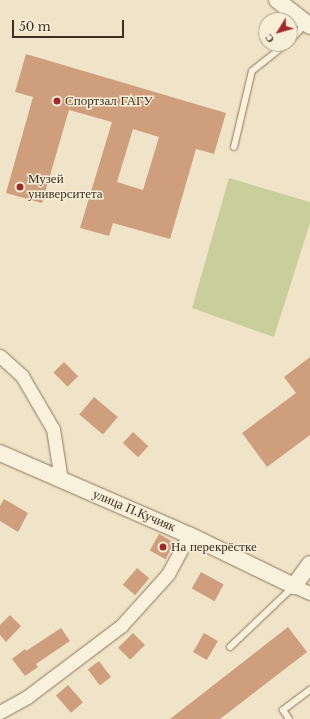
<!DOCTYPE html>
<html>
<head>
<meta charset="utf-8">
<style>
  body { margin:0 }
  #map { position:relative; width:310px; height:719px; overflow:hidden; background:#f0e4c8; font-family:"Libre Baskerville",serif }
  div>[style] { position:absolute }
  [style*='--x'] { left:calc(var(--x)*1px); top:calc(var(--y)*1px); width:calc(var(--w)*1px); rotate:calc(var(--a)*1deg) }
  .green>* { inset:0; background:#c9cf9b }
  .building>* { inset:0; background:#cf9f7d; transform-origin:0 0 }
  .roads { filter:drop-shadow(0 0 1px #8d765c) drop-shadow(0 0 1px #8d765c) }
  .service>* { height:6px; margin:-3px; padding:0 3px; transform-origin:3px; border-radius:3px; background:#faf1dc }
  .minor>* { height:13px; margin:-6.5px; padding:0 6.5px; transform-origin:6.5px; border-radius:6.5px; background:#faf1dc }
  .tertiary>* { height:16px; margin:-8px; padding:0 8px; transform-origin:8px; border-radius:8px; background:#faf1dc }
  .dots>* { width:11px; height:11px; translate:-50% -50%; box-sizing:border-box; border:2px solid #f7eed8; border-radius:50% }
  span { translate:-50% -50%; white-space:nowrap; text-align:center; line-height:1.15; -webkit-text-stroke:3px #f7eed8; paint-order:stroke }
  .poi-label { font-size:13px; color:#3d2e20 }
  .left { translate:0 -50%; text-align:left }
  .street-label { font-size:13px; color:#3d2e20 }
  .north { position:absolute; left:258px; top:12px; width:40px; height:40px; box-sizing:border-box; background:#f7eed8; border:1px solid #ada18e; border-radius:50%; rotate:233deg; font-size:11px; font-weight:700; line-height:16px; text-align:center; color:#3d2e20 }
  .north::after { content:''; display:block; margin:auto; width:14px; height:18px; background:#9e2a2b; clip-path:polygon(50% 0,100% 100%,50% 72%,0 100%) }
  .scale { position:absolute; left:12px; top:20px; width:112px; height:18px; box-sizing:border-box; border:2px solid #3d2e20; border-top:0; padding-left:5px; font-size:12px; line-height:14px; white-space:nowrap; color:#3d2e20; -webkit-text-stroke:3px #f7eed8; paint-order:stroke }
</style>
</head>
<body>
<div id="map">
  <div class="green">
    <div style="clip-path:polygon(229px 178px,310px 202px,310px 223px,274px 337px,192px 308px)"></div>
  </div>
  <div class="building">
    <div style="clip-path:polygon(evenodd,26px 54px,226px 113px,214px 154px,196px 149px,170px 239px,113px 223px,109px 236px,80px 228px,112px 122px,69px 110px,42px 203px,6px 193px,33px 97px,15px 92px,26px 54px,133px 129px,159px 137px,143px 190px,117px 182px,133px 129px)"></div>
    <div style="clip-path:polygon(310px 357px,310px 435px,267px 467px,242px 433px,296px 393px,284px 377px)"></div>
    <div style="left:64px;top:362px;width:20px;height:15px;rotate:45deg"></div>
    <div style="left:94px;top:397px;width:31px;height:23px;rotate:40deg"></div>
    <div style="left:133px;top:432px;width:21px;height:15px;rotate:43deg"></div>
    <div style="clip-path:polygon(4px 499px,28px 513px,18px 532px,0 521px,0 506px)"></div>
    <div style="left:159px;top:534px;width:18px;height:19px;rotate:29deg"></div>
    <div style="left:137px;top:568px;width:16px;height:22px;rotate:40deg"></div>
    <div style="left:201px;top:572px;width:26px;height:19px;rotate:29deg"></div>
    <div style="clip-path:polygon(10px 615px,21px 626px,6px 642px,0 635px,0 625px)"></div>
    <div style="clip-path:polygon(288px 627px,307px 652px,220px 719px,170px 719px)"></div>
    <div style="clip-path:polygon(61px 628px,70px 641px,36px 664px,38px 667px,25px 676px,12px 659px,25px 649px,26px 651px)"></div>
    <div style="left:133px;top:633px;width:17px;height:21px;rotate:45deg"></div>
    <div style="left:204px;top:633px;width:16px;height:22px;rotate:30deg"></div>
    <div style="left:99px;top:661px;width:20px;height:14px;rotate:53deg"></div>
    <div style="left:68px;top:685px;width:23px;height:16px;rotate:49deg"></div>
  </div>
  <div class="roads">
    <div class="service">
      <div style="--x:290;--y:41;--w:24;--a:-48"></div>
      <div style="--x:234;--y:147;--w:78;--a:-76.7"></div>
      <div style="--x:252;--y:71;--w:43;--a:-38.5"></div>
      <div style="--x:230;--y:647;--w:87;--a:-43.6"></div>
      <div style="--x:289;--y:719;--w:11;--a:-124"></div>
      <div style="--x:283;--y:710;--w:34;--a:-37"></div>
    </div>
    <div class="minor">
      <div style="--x:0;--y:356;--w:30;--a:42"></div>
      <div style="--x:22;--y:376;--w:61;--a:59.7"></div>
      <div style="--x:53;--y:429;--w:52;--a:81.1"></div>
      <div style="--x:294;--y:586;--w:17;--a:24"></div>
      <div style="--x:0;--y:712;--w:31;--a:-29"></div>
      <div style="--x:27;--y:697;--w:118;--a:-37.1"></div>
      <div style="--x:121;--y:626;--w:70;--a:-47.9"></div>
      <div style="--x:168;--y:574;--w:44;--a:-61.7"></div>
    </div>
    <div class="tertiary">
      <div style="--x:277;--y:0;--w:42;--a:38.2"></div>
      <div style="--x:0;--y:453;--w:206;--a:23.5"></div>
      <div style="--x:189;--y:535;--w:117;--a:25.9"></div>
      <div style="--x:294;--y:586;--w:27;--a:-54"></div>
    </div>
  </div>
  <div class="dots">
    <div style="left:57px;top:101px;background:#9e2a2b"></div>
    <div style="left:20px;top:187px;background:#9e2a2b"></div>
    <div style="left:163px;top:547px;background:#9e2a2b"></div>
  </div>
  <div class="poi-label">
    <span class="left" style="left:65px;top:101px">Спортзал ГАГУ</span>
    <span class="left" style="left:28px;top:187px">Музей<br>университета</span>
    <span class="left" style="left:171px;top:547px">На перекрёстке</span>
  </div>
  <div class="street-label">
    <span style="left:134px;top:511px;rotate:23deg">улица П.Кучияк</span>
  </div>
  <div class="north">С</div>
  <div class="scale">50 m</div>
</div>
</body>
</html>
